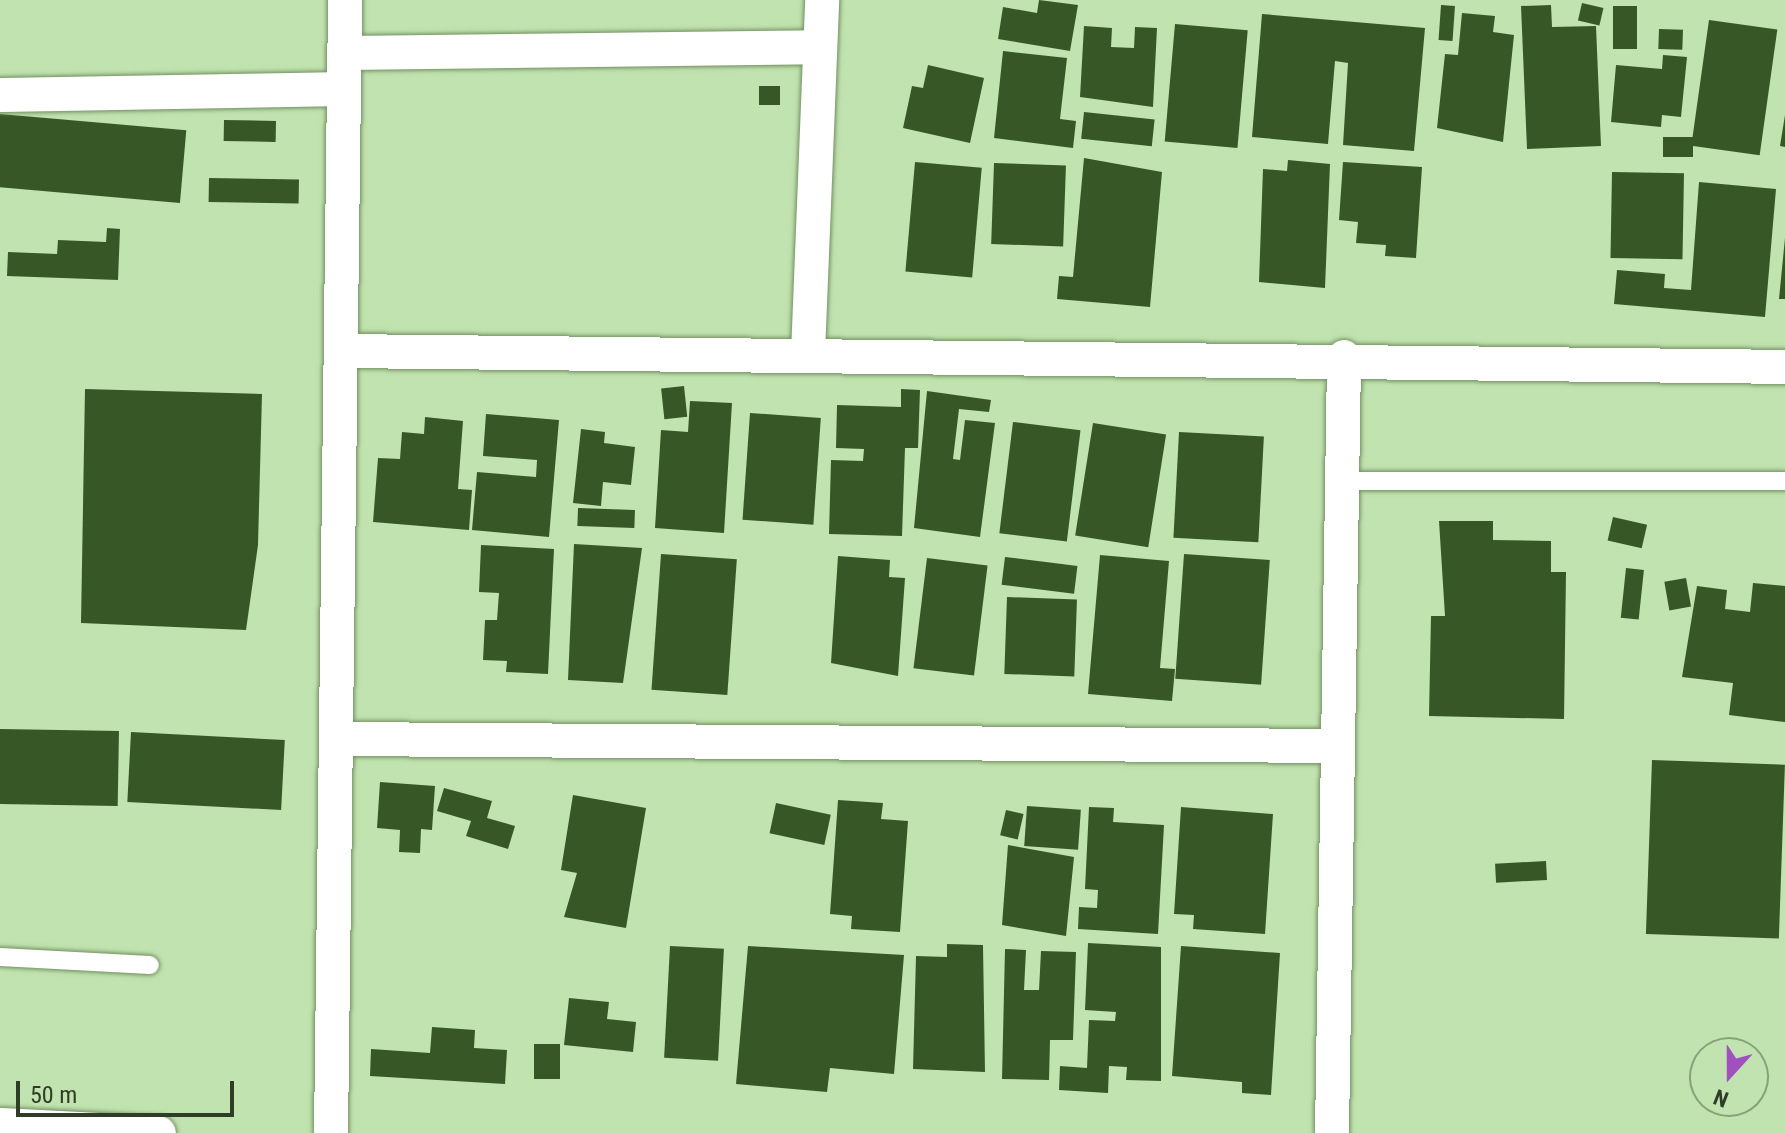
<!DOCTYPE html>
<html>
<head>
<meta charset="utf-8">
<style>
  body { margin:0 }
  #map { position:relative; width:1785px; height:1133px; overflow:hidden; background:#c1e3af; font-family:"Roboto Condensed",sans-serif }
  div>[style] { position:absolute }
  [style*='--x'] { left:calc(var(--x)*1px); top:calc(var(--y)*1px); width:calc(var(--w)*1px); rotate:calc(var(--a)*1deg) }
  .building>* { inset:0; background:#385726; transform-origin:0 0 }
  .roads { filter:drop-shadow(0 0 2px #729161) drop-shadow(0 0 2px #729161) }
  .service>* { height:18px; margin:-9px; padding:0 9px; transform-origin:9px; border-radius:9px; background:#fff }
  .minor>* { height:34px; margin:-17px; padding:0 17px; transform-origin:17px; border-radius:17px; background:#fff }
  span { translate:-50% -50%; white-space:nowrap; text-align:center; line-height:1.15; -webkit-text-stroke:8px #c1e3af; paint-order:stroke }
  .north { position:absolute; left:1689px; top:1037px; width:80px; height:80px; box-sizing:border-box; background:#c1e3af; border:2px solid #87a179; border-radius:50%; rotate:201deg; font-size:22px; font-weight:700; line-height:32px; text-align:center; color:#2f3d28 }
  .north::after { content:''; display:block; margin:auto; width:28px; height:36px; background:#a050c0; clip-path:polygon(50% 0,100% 100%,50% 72%,0 100%) }
  .scale { position:absolute; left:16px; top:1081px; width:218px; height:36px; box-sizing:border-box; border:4px solid #2f3d28; border-top:0; padding-left:10px; font-size:24px; line-height:28px; white-space:nowrap; color:#2f3d28; -webkit-text-stroke:6px #c1e3af; paint-order:stroke }
</style>
</head>
<body>
<div id="map">
  <div class="building">
    <div style="clip-path:polygon(1039px 0,1078px 5px,1070px 51px,998px 39px,1003px 7px,1037px 13px)"></div>
    <div style="left:1582px;top:3px;width:22px;height:18px;rotate:13deg"></div>
    <div style="left:1441px;top:5px;width:14px;height:35px;rotate:4deg"></div>
    <div style="clip-path:polygon(1551px 5px,1552px 27px,1596px 26px,1601px 146px,1527px 149px,1521px 6px)"></div>
    <div style="left:1613px;top:6px;width:24px;height:43px"></div>
    <div style="clip-path:polygon(1462px 13px,1495px 16px,1493px 32px,1514px 35px,1503px 142px,1437px 128px,1445px 54px,1458px 55px)"></div>
    <div style="clip-path:polygon(1262px 14px,1425px 28px,1414px 151px,1343px 145px,1348px 63px,1335px 61px,1328px 144px,1252px 137px)"></div>
    <div style="left:1709px;top:20px;width:69px;height:127px;rotate:8deg"></div>
    <div style="left:1175px;top:24px;width:73px;height:118px;rotate:5deg"></div>
    <div style="clip-path:polygon(1084px 26px,1112px 28px,1111px 47px,1134px 48px,1135px 27px,1157px 28px,1153px 107px,1080px 97px)"></div>
    <div style="left:1659px;top:29px;width:24px;height:20px;rotate:2deg"></div>
    <div style="clip-path:polygon(1003px 51px,1067px 58px,1060px 119px,1076px 121px,1073px 148px,994px 138px)"></div>
    <div style="clip-path:polygon(1663px 55px,1687px 57px,1681px 117px,1662px 115px,1661px 127px,1611px 122px,1616px 65px,1662px 69px)"></div>
    <div style="clip-path:polygon(928px 65px,984px 78px,970px 143px,903px 128px,912px 86px,923px 88px)"></div>
    <div style="left:759px;top:86px;width:21px;height:19px"></div>
    <div style="left:1084px;top:112px;width:71px;height:27px;rotate:6deg"></div>
    <div style="left:0;top:114px;width:187px;height:73px;rotate:5deg"></div>
    <div style="clip-path:polygon(1785px 115px,1785px 147px,1780px 146px)"></div>
    <div style="left:224px;top:120px;width:52px;height:21px;rotate:1deg"></div>
    <div style="left:1663px;top:137px;width:30px;height:20px"></div>
    <div style="clip-path:polygon(1084px 158px,1162px 172px,1150px 307px,1057px 299px,1059px 276px,1073px 277px)"></div>
    <div style="clip-path:polygon(1288px 160px,1330px 164px,1325px 288px,1259px 282px,1263px 169px,1287px 171px)"></div>
    <div style="left:915px;top:162px;width:67px;height:110px;rotate:5deg"></div>
    <div style="clip-path:polygon(1343px 162px,1422px 167px,1416px 258px,1385px 256px,1386px 245px,1356px 243px,1358px 222px,1339px 220px)"></div>
    <div style="left:994px;top:163px;width:72px;height:81px;rotate:2deg"></div>
    <div style="left:1612px;top:172px;width:72px;height:86px;rotate:1deg"></div>
    <div style="left:209px;top:178px;width:90px;height:24px;rotate:1deg"></div>
    <div style="clip-path:polygon(1699px 182px,1776px 189px,1765px 317px,1614px 304px,1617px 270px,1665px 274px,1664px 288px,1691px 290px)"></div>
    <div style="clip-path:polygon(107px 228px,120px 229px,118px 280px,7px 276px,8px 252px,57px 254px,58px 240px,106px 242px)"></div>
    <div style="clip-path:polygon(1785px 238px,1785px 299px,1779px 299px)"></div>
    <div style="left:684px;top:386px;width:31px;height:23px;rotate:84deg"></div>
    <div style="clip-path:polygon(85px 389px,262px 394px,258px 545px,246px 630px,81px 623px)"></div>
    <div style="clip-path:polygon(901px 389px,920px 390px,918px 448px,905px 448px,902px 536px,829px 534px,831px 460px,863px 461px,864px 449px,836px 448px,837px 405px,901px 407px)"></div>
    <div style="clip-path:polygon(927px 391px,991px 400px,989px 412px,959px 409px,953px 459px,960px 460px,965px 420px,995px 423px,980px 537px,914px 528px)"></div>
    <div style="clip-path:polygon(690px 401px,732px 403px,724px 533px,655px 528px,661px 430px,688px 432px)"></div>
    <div style="left:750px;top:413px;width:71px;height:107px;rotate:4deg"></div>
    <div style="clip-path:polygon(486px 414px,559px 420px,549px 537px,472px 530px,477px 472px,536px 477px,537px 460px,483px 456px)"></div>
    <div style="clip-path:polygon(425px 417px,463px 421px,458px 489px,472px 490px,469px 530px,373px 522px,378px 458px,400px 459px,402px 432px,424px 434px)"></div>
    <div style="left:1013px;top:422px;width:68px;height:112px;rotate:7deg"></div>
    <div style="left:1093px;top:423px;width:74px;height:114px;rotate:9deg"></div>
    <div style="clip-path:polygon(581px 429px,605px 432px,604px 443px,635px 447px,631px 485px,603px 482px,601px 506px,573px 503px)"></div>
    <div style="left:1179px;top:432px;width:85px;height:106px;rotate:3deg"></div>
    <div style="left:578px;top:508px;width:57px;height:18px;rotate:2deg"></div>
    <div style="left:1613px;top:517px;width:35px;height:24px;rotate:13deg"></div>
    <div style="clip-path:polygon(1439px 521px,1493px 521px,1493px 540px,1551px 541px,1551px 572px,1566px 572px,1564px 719px,1429px 716px,1431px 616px,1445px 616px)"></div>
    <div style="clip-path:polygon(574px 544px,642px 548px,623px 683px,568px 680px)"></div>
    <div style="clip-path:polygon(481px 545px,554px 549px,548px 674px,506px 672px,507px 661px,483px 660px,485px 620px,497px 620px,499px 593px,479px 592px)"></div>
    <div style="left:661px;top:554px;width:76px;height:136px;rotate:4deg"></div>
    <div style="left:1184px;top:554px;width:86px;height:125px;rotate:4deg"></div>
    <div style="clip-path:polygon(1100px 555px,1169px 561px,1160px 668px,1175px 669px,1172px 701px,1088px 694px)"></div>
    <div style="clip-path:polygon(838px 556px,890px 560px,889px 577px,905px 578px,898px 676px,831px 663px)"></div>
    <div style="left:1005px;top:557px;width:73px;height:28px;rotate:7deg"></div>
    <div style="left:927px;top:558px;width:61px;height:111px;rotate:7deg"></div>
    <div style="left:1626px;top:568px;width:18px;height:50px;rotate:6deg"></div>
    <div style="left:1686px;top:578px;width:29px;height:22px;rotate:80deg"></div>
    <div style="clip-path:polygon(1753px 583px,1785px 586px,1785px 722px,1729px 715px,1733px 683px,1682px 677px,1697px 586px,1727px 590px,1725px 609px,1750px 612px)"></div>
    <div style="left:1007px;top:597px;width:70px;height:77px;rotate:2deg"></div>
    <div style="left:0;top:729px;width:119px;height:75px;rotate:1deg"></div>
    <div style="left:131px;top:732px;width:154px;height:70px;rotate:3deg"></div>
    <div style="left:1652px;top:760px;width:133px;height:174px;rotate:2deg"></div>
    <div style="clip-path:polygon(380px 782px,435px 786px,432px 830px,421px 829px,420px 853px,399px 852px,400px 830px,377px 828px)"></div>
    <div style="clip-path:polygon(444px 788px,492px 801px,487px 818px,515px 826px,508px 849px,466px 836px,471px 821px,437px 811px)"></div>
    <div style="clip-path:polygon(573px 795px,646px 808px,626px 928px,564px 917px,577px 873px,561px 870px)"></div>
    <div style="clip-path:polygon(838px 800px,883px 803px,881px 819px,908px 821px,900px 932px,851px 929px,852px 916px,830px 914px)"></div>
    <div style="left:776px;top:803px;width:56px;height:31px;rotate:12deg"></div>
    <div style="left:1027px;top:806px;width:54px;height:40px;rotate:4deg"></div>
    <div style="clip-path:polygon(1089px 807px,1114px 808px,1113px 822px,1164px 825px,1158px 934px,1078px 929px,1079px 907px,1097px 908px,1098px 890px,1085px 889px)"></div>
    <div style="clip-path:polygon(1181px 807px,1273px 814px,1265px 934px,1193px 929px,1194px 915px,1174px 914px)"></div>
    <div style="left:1006px;top:810px;width:18px;height:26px;rotate:13deg"></div>
    <div style="clip-path:polygon(1008px 845px,1074px 857px,1066px 936px,1002px 925px)"></div>
    <div style="left:1546px;top:861px;width:19px;height:51px;rotate:87deg"></div>
    <div style="clip-path:polygon(1088px 943px,1161px 947px,1161px 1081px,1126px 1080px,1127px 1067px,1109px 1066px,1108px 1093px,1059px 1090px,1060px 1066px,1087px 1068px,1089px 1020px,1115px 1021px,1116px 1012px,1085px 1010px)"></div>
    <div style="clip-path:polygon(947px 944px,983px 945px,985px 1072px,913px 1069px,916px 956px,947px 957px)"></div>
    <div style="left:670px;top:946px;width:54px;height:112px;rotate:3deg"></div>
    <div style="clip-path:polygon(748px 946px,904px 955px,894px 1074px,830px 1068px,827px 1092px,736px 1084px)"></div>
    <div style="clip-path:polygon(1181px 946px,1280px 953px,1271px 1095px,1242px 1093px,1242px 1082px,1172px 1076px)"></div>
    <div style="clip-path:polygon(1005px 949px,1026px 950px,1024px 990px,1039px 990px,1041px 951px,1076px 952px,1073px 1040px,1050px 1040px,1049px 1080px,1002px 1079px)"></div>
    <div style="clip-path:polygon(569px 998px,609px 1002px,607px 1019px,636px 1022px,633px 1052px,564px 1045px)"></div>
    <div style="clip-path:polygon(432px 1027px,475px 1030px,474px 1048px,507px 1050px,505px 1084px,370px 1076px,371px 1049px,430px 1053px)"></div>
    <div style="left:534px;top:1044px;width:26px;height:35px"></div>
  </div>
  <div class="roads">
    <div class="service">
      <div style="--x:1342;--y:481;--w:443;--a:0"></div>
      <div style="--x:0;--y:957;--w:150;--a:3.1"></div>
    </div>
    <div class="minor">
      <div style="--x:344;--y:53;--w:476;--a:-0.7"></div>
      <div style="--x:0;--y:95;--w:344;--a:-1"></div>
      <div style="--x:341;--y:351;--w:1444;--a:0.63"></div>
      <div style="--x:808;--y:354;--w:354;--a:-87.7"></div>
      <div style="--x:336;--y:739;--w:1002;--a:0.4"></div>
      <div style="--x:0;--y:1125;--w:159;--a:2.9"></div>
      <div style="--x:331;--y:1133;--w:1133;--a:-89.29"></div>
      <div style="--x:1332;--y:1133;--w:776;--a:-89.11"></div>
    </div>
  </div>
  <div class="north">N</div>
  <div class="scale">50 m</div>
</div>
</body>
</html>
